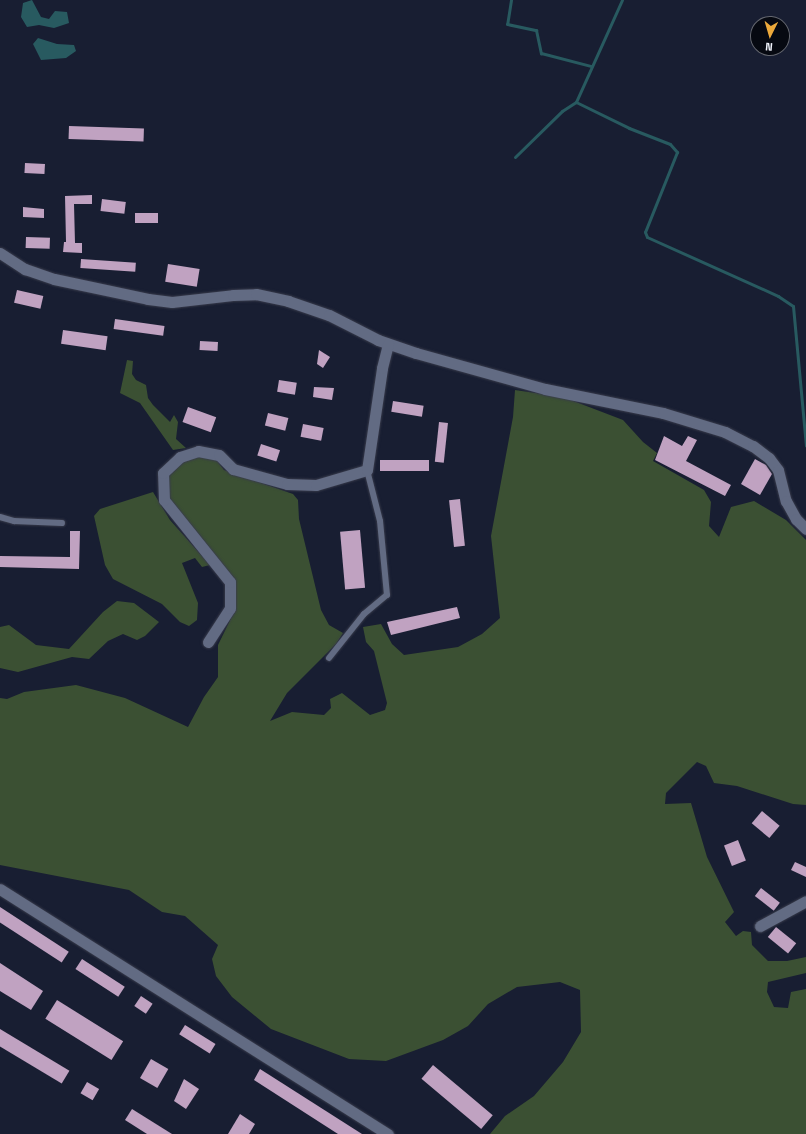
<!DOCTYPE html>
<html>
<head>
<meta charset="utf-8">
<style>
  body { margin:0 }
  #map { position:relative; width:806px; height:1134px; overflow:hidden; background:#181e32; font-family:"Space Grotesk",sans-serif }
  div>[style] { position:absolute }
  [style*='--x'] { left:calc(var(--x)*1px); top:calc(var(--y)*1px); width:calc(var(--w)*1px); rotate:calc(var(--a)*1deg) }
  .forest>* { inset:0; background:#3b5033 }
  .water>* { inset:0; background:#285a60 }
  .stream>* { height:3px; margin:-1.5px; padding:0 1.5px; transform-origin:1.5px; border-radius:1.5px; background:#285a60 }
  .building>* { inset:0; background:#c0a2c1; transform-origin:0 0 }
  .roads { filter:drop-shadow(0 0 1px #383b4b) drop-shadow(0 0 1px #383b4b) }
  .service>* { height:6px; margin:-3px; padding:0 3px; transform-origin:3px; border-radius:3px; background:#626b83 }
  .minor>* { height:11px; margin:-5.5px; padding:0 5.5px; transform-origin:5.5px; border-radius:5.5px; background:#626b83 }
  span { translate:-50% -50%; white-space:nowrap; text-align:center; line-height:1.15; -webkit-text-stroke:4px #060911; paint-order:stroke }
  .north { position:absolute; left:750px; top:16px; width:40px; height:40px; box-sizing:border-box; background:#060911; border:1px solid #64676f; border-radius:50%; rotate:185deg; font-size:11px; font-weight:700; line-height:16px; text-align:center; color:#f1f4fd }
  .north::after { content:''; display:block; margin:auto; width:14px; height:18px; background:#eca93b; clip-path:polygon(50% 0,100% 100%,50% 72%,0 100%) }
</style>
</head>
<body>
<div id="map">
  <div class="forest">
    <div style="clip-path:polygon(127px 360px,133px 361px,132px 374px,136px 380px,146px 385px,148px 398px,153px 405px,170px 422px,174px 415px,178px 422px,176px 439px,186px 448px,173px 450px,140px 403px,120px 393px)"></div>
    <div style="clip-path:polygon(515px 390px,563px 397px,623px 420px,643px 442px,657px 453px,653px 461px,704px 490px,711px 502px,709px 526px,719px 537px,731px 507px,754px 501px,786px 520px,806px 540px,806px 805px,793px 804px,737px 786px,714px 783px,706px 766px,697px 762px,666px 793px,665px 804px,691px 803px,707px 857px,734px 912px,725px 922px,736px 936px,743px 931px,751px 932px,752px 945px,768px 961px,787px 961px,806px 957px,806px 973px,768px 982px,767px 992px,774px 1007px,788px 1008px,791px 992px,806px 989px,806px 1134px,490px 1134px,505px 1116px,534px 1096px,563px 1062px,581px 1032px,580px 990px,560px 982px,517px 987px,488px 1004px,468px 1026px,443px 1040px,386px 1061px,349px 1059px,271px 1029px,232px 997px,216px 976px,212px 959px,218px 945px,185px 916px,162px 912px,129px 890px,0 865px,0 698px,7px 699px,24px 692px,76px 685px,125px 698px,188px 727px,204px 697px,218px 677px,218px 645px,236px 608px,234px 580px,169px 499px,167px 479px,177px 464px,189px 458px,206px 455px,217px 461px,224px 470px,293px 494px,298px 500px,299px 519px,321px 610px,329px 625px,343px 633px,336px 644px,287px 693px,270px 721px,292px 712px,324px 715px,331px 708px,330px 699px,342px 693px,370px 715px,385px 710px,387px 703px,374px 651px,366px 642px,363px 627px,381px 624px,392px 644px,404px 655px,458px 647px,482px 634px,500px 618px,491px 536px,513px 417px)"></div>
    <div style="clip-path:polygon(153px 492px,170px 520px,210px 565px,202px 567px,195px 558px,182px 563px,198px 603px,197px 620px,189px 626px,180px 622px,162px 604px,113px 579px,105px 565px,94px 516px,100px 509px)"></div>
    <div style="clip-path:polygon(117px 601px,134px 603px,159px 622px,145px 636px,137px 640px,123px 634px,108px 641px,89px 659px,72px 657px,18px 672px,0 668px,0 627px,9px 625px,36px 645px,69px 649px,103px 612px)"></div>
  </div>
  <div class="water">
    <div style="clip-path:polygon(32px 0,41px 17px,49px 19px,55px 11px,67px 12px,69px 23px,54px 28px,39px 25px,27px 27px,21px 17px,23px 3px)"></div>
    <div style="clip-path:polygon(38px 38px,57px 44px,74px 45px,76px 51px,66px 58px,41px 60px,33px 44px)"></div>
  </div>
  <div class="stream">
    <div style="--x:511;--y:0;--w:24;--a:99"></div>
    <div style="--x:507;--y:24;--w:30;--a:12"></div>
    <div style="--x:536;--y:30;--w:24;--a:78"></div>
    <div style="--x:541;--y:53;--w:52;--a:14.6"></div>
    <div style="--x:622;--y:0;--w:112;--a:114.3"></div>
    <div style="--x:576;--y:102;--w:59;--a:26.1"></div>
    <div style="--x:629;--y:128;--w:44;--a:21.3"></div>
    <div style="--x:670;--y:144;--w:11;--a:49"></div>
    <div style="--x:677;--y:152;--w:86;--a:111.8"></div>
    <div style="--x:645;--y:232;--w:5;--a:68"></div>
    <div style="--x:647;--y:237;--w:144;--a:24.2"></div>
    <div style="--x:778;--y:296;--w:18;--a:34"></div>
    <div style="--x:793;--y:306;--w:140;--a:84.7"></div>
    <div style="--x:515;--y:157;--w:66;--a:-44.4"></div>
    <div style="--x:562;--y:111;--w:17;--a:-33"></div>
  </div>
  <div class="building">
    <div style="left:69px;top:126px;width:75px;height:13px;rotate:2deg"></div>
    <div style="left:25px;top:163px;width:20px;height:10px;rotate:3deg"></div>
    <div style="clip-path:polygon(92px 195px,92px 204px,74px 204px,75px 243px,82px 243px,82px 253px,63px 252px,64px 242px,66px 242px,65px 196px)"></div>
    <div style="left:102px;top:199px;width:24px;height:12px;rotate:7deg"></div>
    <div style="clip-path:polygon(23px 207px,44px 209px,44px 218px,23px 217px)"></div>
    <div style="left:135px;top:213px;width:23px;height:10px"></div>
    <div style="left:26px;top:237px;width:24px;height:11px;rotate:2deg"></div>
    <div style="left:81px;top:259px;width:55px;height:9px;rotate:4deg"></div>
    <div style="left:168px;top:264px;width:32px;height:18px;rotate:9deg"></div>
    <div style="left:17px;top:290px;width:27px;height:13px;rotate:13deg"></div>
    <div style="left:115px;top:319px;width:50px;height:10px;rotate:8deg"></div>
    <div style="left:63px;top:330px;width:45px;height:14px;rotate:8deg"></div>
    <div style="left:200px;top:341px;width:18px;height:9px;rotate:3deg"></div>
    <div style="clip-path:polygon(319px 350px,330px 357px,323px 368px,317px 364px)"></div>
    <div style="left:279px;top:380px;width:18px;height:12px;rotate:9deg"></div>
    <div style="clip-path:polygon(314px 387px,334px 388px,332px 400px,313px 397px)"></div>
    <div style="left:393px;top:401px;width:31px;height:11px;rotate:9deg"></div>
    <div style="left:188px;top:407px;width:30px;height:16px;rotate:20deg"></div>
    <div style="left:268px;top:413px;width:21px;height:13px;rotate:14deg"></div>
    <div style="left:439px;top:422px;width:9px;height:40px;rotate:6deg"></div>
    <div style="left:303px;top:424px;width:21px;height:13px;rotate:11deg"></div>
    <div style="clip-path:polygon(664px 436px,682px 446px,688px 436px,697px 440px,686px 461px,731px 485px,725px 496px,655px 460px)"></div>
    <div style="left:261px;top:444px;width:20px;height:12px;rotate:18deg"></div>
    <div style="clip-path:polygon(755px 459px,766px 465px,772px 474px,760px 495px,741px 484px)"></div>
    <div style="left:429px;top:460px;width:11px;height:49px;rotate:90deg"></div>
    <div style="left:460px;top:499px;width:47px;height:11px;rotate:84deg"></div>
    <div style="left:360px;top:530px;width:58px;height:20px;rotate:85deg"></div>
    <div style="clip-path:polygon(70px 531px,80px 531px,79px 569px,0 567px,0 556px,70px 557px)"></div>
    <div style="clip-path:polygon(457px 607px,460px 618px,391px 635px,387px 622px)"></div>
    <div style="left:762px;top:811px;width:23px;height:16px;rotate:40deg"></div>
    <div style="left:738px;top:840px;width:22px;height:15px;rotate:69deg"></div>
    <div style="clip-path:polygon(795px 862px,806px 867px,806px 877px,791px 870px)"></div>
    <div style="left:761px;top:888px;width:24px;height:10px;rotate:38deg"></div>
    <div style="left:0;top:907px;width:82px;height:13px;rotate:33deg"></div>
    <div style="left:776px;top:927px;width:26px;height:13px;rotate:39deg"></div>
    <div style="left:82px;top:959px;width:51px;height:12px;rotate:33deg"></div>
    <div style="clip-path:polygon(0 963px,43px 991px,31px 1010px,0 991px)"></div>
    <div style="left:141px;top:996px;width:14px;height:12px;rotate:34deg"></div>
    <div style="left:57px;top:1000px;width:78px;height:22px;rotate:32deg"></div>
    <div style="left:185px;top:1025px;width:36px;height:11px;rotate:32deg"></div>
    <div style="left:0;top:1029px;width:81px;height:15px;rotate:31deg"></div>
    <div style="left:151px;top:1059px;width:20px;height:22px;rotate:30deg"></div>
    <div style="left:433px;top:1065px;width:78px;height:18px;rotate:40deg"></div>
    <div style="clip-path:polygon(260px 1069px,362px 1134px,338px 1134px,254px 1080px)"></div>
    <div style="clip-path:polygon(184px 1079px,199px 1089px,186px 1109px,174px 1101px)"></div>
    <div style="left:87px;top:1082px;width:14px;height:13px;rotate:30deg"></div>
    <div style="clip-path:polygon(132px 1109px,172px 1134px,147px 1134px,125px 1120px)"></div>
    <div style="clip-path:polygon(240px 1114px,255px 1124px,249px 1134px,228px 1134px)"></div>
  </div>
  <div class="roads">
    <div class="service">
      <div style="--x:0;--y:517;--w:15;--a:16"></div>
      <div style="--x:14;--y:521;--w:48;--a:2.4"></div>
      <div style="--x:329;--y:658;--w:56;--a:-51.5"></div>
      <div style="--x:364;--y:614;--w:30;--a:-40"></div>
      <div style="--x:387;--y:595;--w:74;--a:-95.4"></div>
      <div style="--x:380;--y:521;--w:53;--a:-104.3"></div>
    </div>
    <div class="minor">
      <div style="--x:0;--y:253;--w:30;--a:33"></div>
      <div style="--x:25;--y:269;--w:31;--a:19"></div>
      <div style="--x:54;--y:279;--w:96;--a:12"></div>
      <div style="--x:148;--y:299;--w:24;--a:7"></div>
      <div style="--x:172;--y:302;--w:61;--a:-6.5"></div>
      <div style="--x:233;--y:295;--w:23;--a:-2"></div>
      <div style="--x:256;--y:294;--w:33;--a:12"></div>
      <div style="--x:288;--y:301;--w:43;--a:18.9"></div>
      <div style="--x:329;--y:315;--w:55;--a:27"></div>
      <div style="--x:378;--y:340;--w:40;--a:18.9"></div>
      <div style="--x:416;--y:353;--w:134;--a:15.6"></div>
      <div style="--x:545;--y:389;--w:120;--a:11.5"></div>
      <div style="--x:663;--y:413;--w:65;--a:17"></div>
      <div style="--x:725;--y:432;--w:31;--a:27"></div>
      <div style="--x:753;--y:446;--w:20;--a:37"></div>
      <div style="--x:769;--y:458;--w:15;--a:53"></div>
      <div style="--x:778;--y:470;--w:32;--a:76"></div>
      <div style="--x:786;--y:501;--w:21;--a:61"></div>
      <div style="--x:796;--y:519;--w:14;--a:45"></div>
      <div style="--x:208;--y:642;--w:40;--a:-57.1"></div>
      <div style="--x:230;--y:608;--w:26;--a:-90"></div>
      <div style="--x:230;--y:582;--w:105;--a:-128.8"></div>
      <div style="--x:164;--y:500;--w:27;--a:-92"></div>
      <div style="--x:163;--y:473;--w:23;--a:-43"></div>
      <div style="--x:180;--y:457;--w:19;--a:-18"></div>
      <div style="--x:198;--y:451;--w:21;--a:11"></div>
      <div style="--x:219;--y:455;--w:20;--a:45"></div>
      <div style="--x:233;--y:469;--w:56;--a:15.5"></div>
      <div style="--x:287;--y:484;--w:29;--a:2"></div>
      <div style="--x:316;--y:485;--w:53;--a:-16.4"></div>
      <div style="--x:367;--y:470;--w:103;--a:-81.6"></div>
      <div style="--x:382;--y:368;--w:25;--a:-76"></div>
      <div style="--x:0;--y:889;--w:459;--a:32.3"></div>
      <div style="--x:760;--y:926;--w:52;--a:-28.5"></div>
    </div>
  </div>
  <div class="north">N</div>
</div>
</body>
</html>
